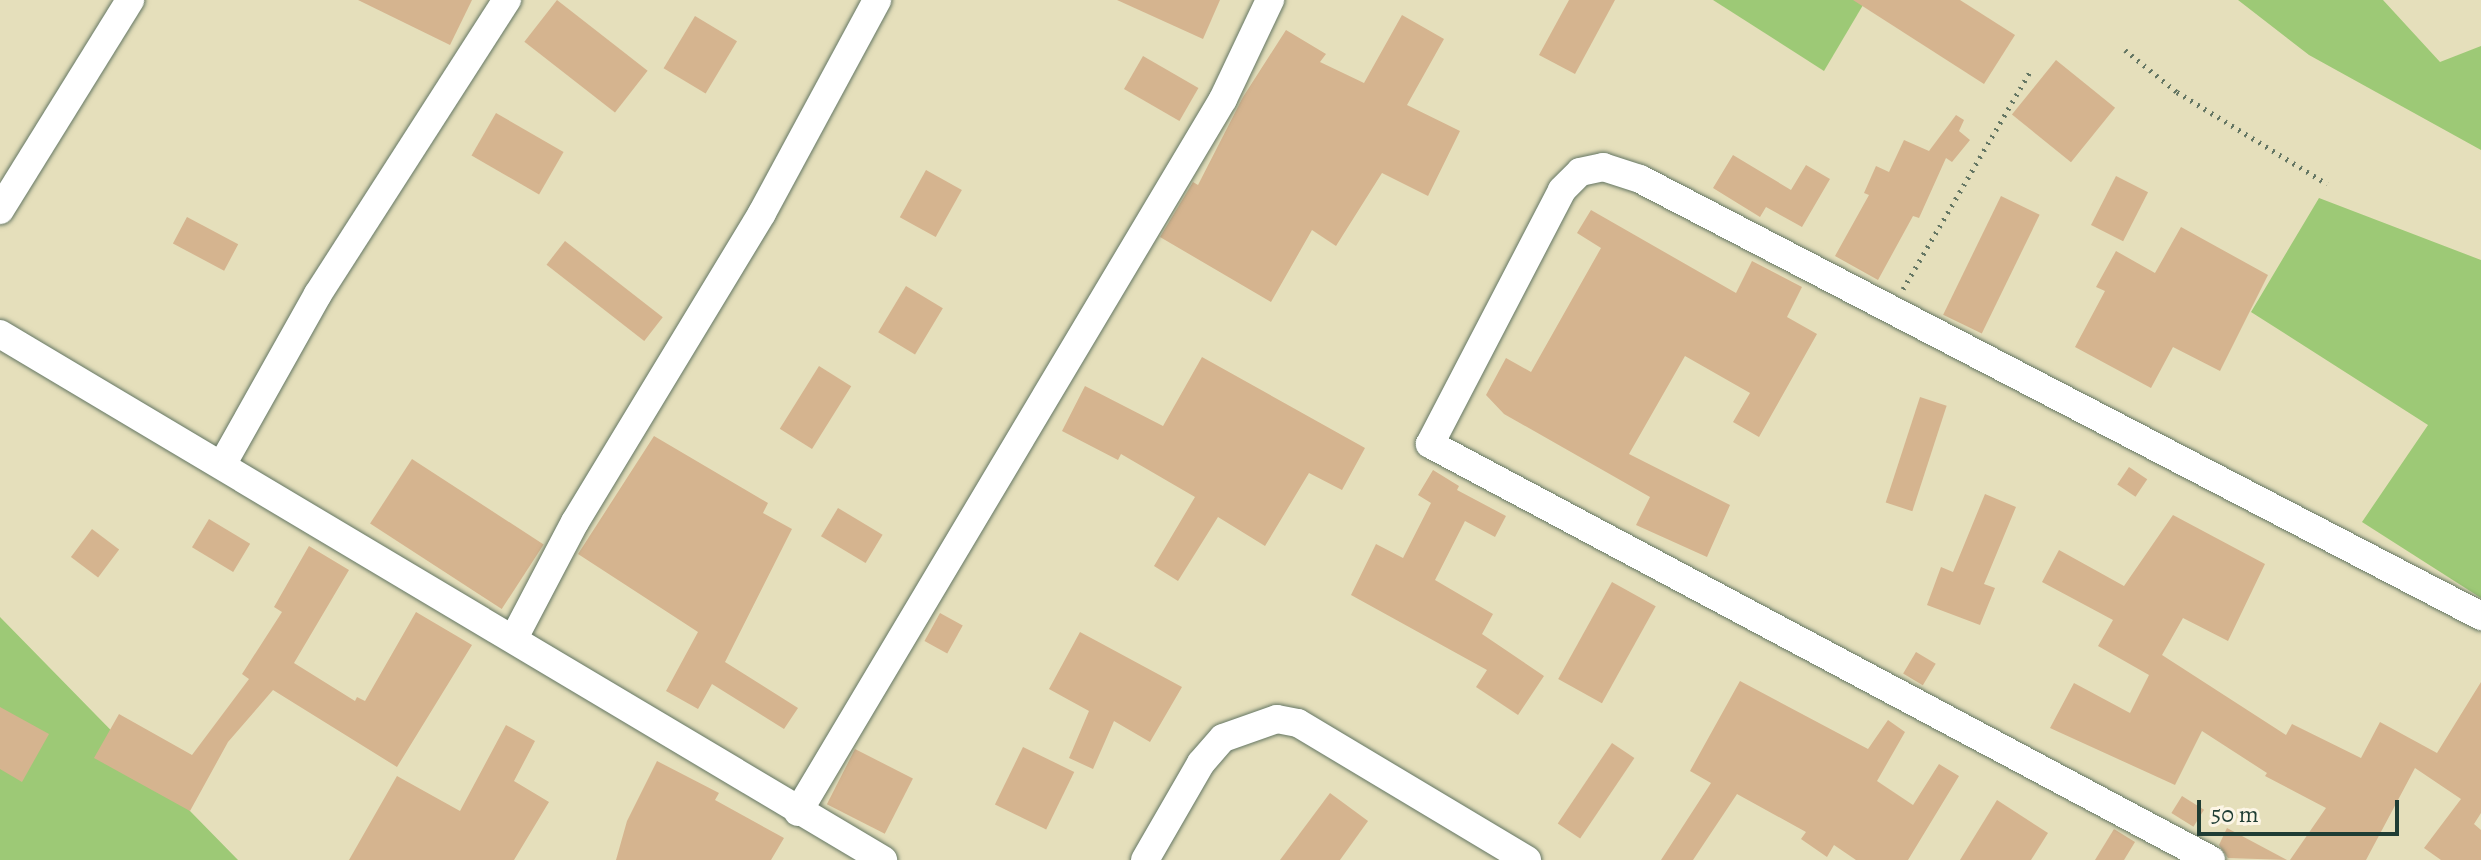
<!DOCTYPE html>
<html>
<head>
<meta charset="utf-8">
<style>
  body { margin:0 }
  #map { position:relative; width:2481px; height:860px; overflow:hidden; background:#e5dfbb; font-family:Alegreya,serif }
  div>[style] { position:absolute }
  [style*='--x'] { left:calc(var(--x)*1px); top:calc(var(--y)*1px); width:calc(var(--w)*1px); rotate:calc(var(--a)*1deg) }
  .green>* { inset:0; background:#9dc976 }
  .building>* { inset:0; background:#d5b48f; transform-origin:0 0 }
  .path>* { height:5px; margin-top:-2.5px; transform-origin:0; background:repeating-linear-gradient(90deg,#647663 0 2px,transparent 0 8px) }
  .roads { filter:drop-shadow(0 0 2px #647663) drop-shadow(0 0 2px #647663) }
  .minor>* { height:28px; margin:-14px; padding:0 14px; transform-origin:14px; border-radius:14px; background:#fff }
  span { translate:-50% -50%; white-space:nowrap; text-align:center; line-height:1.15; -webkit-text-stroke:7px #fcf5e5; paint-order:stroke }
  .scale { position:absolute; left:2197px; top:800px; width:202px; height:36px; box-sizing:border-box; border:4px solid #1f3d34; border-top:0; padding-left:10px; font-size:24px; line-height:28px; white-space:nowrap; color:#1f3d34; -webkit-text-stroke:6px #fcf5e5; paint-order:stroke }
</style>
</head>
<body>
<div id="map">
  <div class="green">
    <div style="clip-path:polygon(1713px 0,1866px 0,1824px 71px)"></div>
    <div style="clip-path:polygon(2238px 0,2383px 0,2440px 62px,2481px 46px,2481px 150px,2309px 55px)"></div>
    <div style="clip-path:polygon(2319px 198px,2481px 260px,2481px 598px,2362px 522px,2428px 425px,2251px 312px)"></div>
    <div style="clip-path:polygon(0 617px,190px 811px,238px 860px,0 860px)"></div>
  </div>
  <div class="building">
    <div style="clip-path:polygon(358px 0,472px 0,450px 45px)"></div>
    <div style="left:557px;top:0;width:115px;height:53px;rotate:38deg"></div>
    <div style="clip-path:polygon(1117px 0,1220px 0,1203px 39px)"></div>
    <div style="clip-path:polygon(1569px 0,1615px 0,1575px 74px,1539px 55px)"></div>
    <div style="clip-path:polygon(1853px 0,1960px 0,2015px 35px,1984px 84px)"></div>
    <div style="clip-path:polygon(1402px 15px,1444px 39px,1407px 105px,1460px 131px,1428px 196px,1382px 173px,1336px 246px,1312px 230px,1271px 302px,1160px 237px,1193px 182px,1198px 185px,1243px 97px,1286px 30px,1326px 54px,1320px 62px,1364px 83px)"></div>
    <div style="left:695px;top:16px;width:49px;height:61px;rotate:31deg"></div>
    <div style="left:1143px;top:56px;width:64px;height:38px;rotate:30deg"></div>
    <div style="left:2056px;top:60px;width:76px;height:70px;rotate:39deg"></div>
    <div style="left:496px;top:113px;width:78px;height:49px;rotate:30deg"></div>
    <div style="clip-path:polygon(1956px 115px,1964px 120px,1959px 131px,1970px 140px,1952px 162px,1946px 158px,1919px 218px,1913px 216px,1878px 280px,1835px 256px,1869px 195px,1864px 193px,1876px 166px,1889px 172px,1904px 140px,1929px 151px)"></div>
    <div style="clip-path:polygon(1733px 155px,1791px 190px,1806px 165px,1830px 179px,1802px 227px,1766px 207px,1760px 217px,1713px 188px)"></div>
    <div style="left:926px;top:170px;width:41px;height:54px;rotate:29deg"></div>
    <div style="left:2116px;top:176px;width:36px;height:55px;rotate:27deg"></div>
    <div style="left:2001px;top:196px;width:43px;height:132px;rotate:26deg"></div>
    <div style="clip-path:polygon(1591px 210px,1736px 293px,1752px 261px,1802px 287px,1787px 317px,1817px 334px,1759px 437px,1733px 422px,1750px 393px,1685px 356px,1629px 454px,1730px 505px,1707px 557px,1636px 525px,1650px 497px,1504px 414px,1486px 395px,1506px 358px,1531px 372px,1601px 248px,1577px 233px)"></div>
    <div style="left:187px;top:217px;width:58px;height:30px;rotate:28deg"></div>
    <div style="clip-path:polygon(2181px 227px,2268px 275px,2220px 371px,2173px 347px,2151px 388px,2075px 347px,2105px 291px,2096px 287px,2116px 251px,2155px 273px)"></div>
    <div style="left:565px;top:241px;width:124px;height:30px;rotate:38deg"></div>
    <div style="left:906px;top:286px;width:43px;height:54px;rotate:31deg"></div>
    <div style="clip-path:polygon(1202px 357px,1365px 448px,1342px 490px,1309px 473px,1265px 546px,1218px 517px,1178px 581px,1154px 566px,1195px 497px,1121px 454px,1118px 460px,1062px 431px,1085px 386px,1163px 426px)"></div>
    <div style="left:819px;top:366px;width:38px;height:74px;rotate:32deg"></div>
    <div style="left:1920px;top:397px;width:28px;height:111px;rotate:18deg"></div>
    <div style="clip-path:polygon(654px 436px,768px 503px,763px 513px,792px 529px,725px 662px,798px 708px,784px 729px,712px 684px,698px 709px,666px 691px,698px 632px,578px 554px)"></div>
    <div style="left:412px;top:459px;width:157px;height:77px;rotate:33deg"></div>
    <div style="left:2129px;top:467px;width:22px;height:21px;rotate:34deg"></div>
    <div style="clip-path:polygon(1433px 470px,1459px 486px,1457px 490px,1506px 516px,1495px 537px,1465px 521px,1435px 580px,1493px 614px,1482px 634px,1544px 676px,1518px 715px,1476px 687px,1487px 670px,1351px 595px,1376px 544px,1403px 558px,1431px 503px,1418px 495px)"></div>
    <div style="clip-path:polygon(1985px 494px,2016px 507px,1984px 584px,1995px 588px,1980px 625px,1927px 605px,1941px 567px,1953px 572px)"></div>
    <div style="left:838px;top:508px;width:52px;height:33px;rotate:31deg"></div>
    <div style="clip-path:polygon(2173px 515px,2265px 564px,2228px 641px,2183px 618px,2162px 655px,2286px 735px,2292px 724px,2361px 758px,2380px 722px,2437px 753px,2481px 682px,2481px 813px,2474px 824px,2481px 830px,2481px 860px,2441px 860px,2424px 848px,2461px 799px,2415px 768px,2366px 860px,2290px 860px,2326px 808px,2265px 776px,2267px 773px,2202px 731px,2175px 785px,2050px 728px,2074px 683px,2130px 713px,2149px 675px,2098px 646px,2113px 620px,2042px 582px,2059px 550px,2124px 586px)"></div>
    <div style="left:209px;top:519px;width:48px;height:33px;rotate:31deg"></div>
    <div style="left:92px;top:529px;width:34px;height:35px;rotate:37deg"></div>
    <div style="clip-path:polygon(309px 546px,349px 570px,294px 663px,355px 701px,357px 697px,365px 701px,416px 612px,472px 645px,397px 767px,273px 690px,228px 742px,190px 811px,94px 758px,119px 714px,192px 755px,249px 679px,242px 674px,282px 612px,274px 607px)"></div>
    <div style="left:1612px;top:582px;width:50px;height:111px;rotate:29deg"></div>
    <div style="left:940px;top:613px;width:26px;height:32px;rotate:29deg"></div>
    <div style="clip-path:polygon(1080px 632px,1182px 687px,1150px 742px,1114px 721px,1093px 769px,1069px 758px,1089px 711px,1049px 689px)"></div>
    <div style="left:1916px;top:652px;width:23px;height:25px;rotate:31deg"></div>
    <div style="clip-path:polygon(1740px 681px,1868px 749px,1888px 720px,1905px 732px,1877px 781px,1913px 805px,1939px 764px,1959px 776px,1908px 860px,1856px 860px,1834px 845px,1827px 857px,1801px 839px,1806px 832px,1737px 794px,1693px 860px,1661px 860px,1711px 783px,1690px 771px)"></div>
    <div style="clip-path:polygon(0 707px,49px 734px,22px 782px,0 769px)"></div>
    <div style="clip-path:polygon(506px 725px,535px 741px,514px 781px,549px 802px,514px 860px,349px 860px,397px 776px,460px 811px)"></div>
    <div style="left:1612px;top:743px;width:27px;height:97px;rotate:34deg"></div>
    <div style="left:1023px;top:747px;width:57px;height:64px;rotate:26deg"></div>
    <div style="left:855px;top:749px;width:65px;height:62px;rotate:27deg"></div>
    <div style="clip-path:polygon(657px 761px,719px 793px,715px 800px,784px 838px,771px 860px,616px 860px,627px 821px)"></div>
    <div style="clip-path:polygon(1330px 793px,1368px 821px,1340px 860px,1280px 860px)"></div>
    <div style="left:2182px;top:796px;width:26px;height:20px;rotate:32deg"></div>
    <div style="clip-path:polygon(1997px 800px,2048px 833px,2031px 860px,1960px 860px)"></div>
    <div style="clip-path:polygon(2227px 828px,2287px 860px,2228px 858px,2219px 845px)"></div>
    <div style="clip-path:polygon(2114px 829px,2135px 842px,2124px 860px,2095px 860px)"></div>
  </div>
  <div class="path">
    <div style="--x:2125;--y:50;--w:67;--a:38.9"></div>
    <div style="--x:2177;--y:92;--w:176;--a:31.5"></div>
    <div style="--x:1903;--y:289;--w:251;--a:-59.7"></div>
  </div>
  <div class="roads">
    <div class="minor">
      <div style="--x:0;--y:210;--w:247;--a:-58.2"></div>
      <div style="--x:0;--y:334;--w:1028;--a:30.78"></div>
      <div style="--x:222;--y:465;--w:196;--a:-60.7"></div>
      <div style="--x:318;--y:294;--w:350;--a:-57.3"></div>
      <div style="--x:514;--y:638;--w:131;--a:-62.3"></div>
      <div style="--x:575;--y:522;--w:361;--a:-58.8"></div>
      <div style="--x:762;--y:213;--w:242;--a:-61.6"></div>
      <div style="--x:798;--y:812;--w:830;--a:-59.2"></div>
      <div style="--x:1223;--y:99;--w:110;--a:-64.6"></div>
      <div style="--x:1145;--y:860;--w:112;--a:-60"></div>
      <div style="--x:1201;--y:763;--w:33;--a:-49"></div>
      <div style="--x:1223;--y:738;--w:57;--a:-19.4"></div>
      <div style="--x:1277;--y:719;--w:21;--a:11"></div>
      <div style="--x:1298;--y:723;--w:267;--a:30.9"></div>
      <div style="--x:2211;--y:860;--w:885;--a:-151.96"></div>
      <div style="--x:1430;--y:444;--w:286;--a:-62.5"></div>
      <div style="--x:1562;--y:190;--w:25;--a:-45"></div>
      <div style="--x:1580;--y:172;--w:24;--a:-12"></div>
      <div style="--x:1603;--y:167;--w:39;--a:18"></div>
      <div style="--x:1640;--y:179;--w:948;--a:27.46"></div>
    </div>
  </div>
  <div class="scale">50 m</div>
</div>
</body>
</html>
